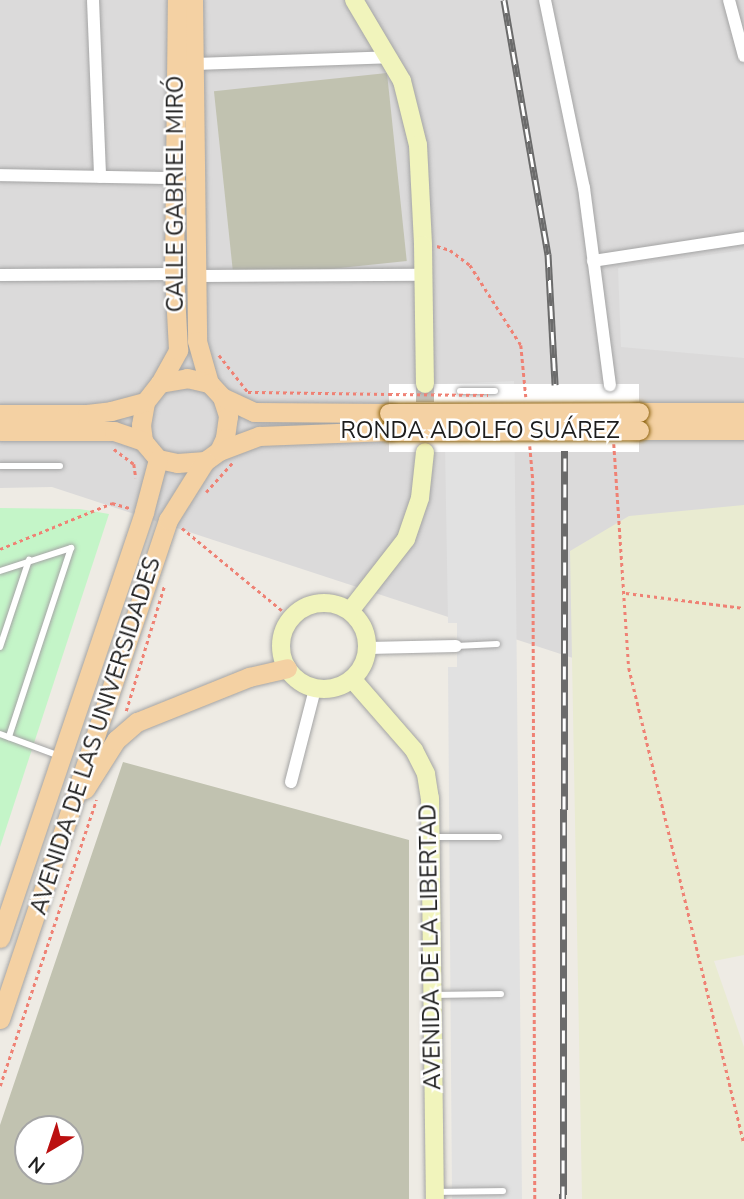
<!DOCTYPE html>
<html>
<head>
<meta charset="utf-8">
<style>
  body { margin:0 }
  #map { position:relative; width:744px; height:1199px; overflow:hidden; background:#eeebe4; font-family:"Nunito Sans",sans-serif }
  div>[style] { position:absolute }
  [style*='--x'] { left:calc(var(--x)*1px); top:calc(var(--y)*1px); width:calc(var(--w)*1px); rotate:calc(var(--a)*1deg) }
  .residential>* { inset:0; background:#dbdada }
  .construction>* { inset:0; background:#c1c2b0; transform-origin:0 0 }
  .farmland>* { inset:0; background:#e9ebd1 }
  .park>* { inset:0; background:#c4f5c8 }
  .parking>* { inset:0; background:#e1e1e1 }
  .pier>* { inset:0; background:#fff; transform-origin:0 0 }
  .secondary-tunnel>* { height:18px; margin-top:-9px; transform-origin:0; background:repeating-linear-gradient(90deg,#c4c2bc 0 18px,transparent 0 27px) }
  .path>* { height:2.5px; margin-top:-1.25px; transform-origin:0; background:repeating-linear-gradient(90deg,#ef8174 0 3.5px,transparent 0 7px) }
  .roads { filter:drop-shadow(0 0 2px #a4a4a4) drop-shadow(0 0 2px #a4a4a4) }
  .lane>* { height:6px; margin:-3px; padding:0 3px; transform-origin:3px; border-radius:3px; background:#fff }
  .street>* { height:12px; margin:-6px; padding:0 6px; transform-origin:6px; border-radius:6px; background:#fff }
  .secondary>* { height:18px; margin:-9px; padding:0 9px; transform-origin:9px; border-radius:9px; background:#f1f4bc }
  .secondary>.ring { margin:-9px; padding:0; box-sizing:content-box; background:none; border:18px solid #f1f4bc; border-radius:50% }
  .primary>* { height:19px; margin:-9.5px; padding:0 9.5px; transform-origin:9.5px; border-radius:9.5px; background:#f4d1a3 }
  .rail>* { height:7px; margin-top:-3.5px; transform-origin:0; background:repeating-linear-gradient(90deg,#fff 0 13px,#6b6b6b 0 26px); box-sizing:border-box; border-block:2px solid #6b6b6b }
  .path-bridge>* { height:2.5px; margin-top:-1.25px; transform-origin:0; background:repeating-linear-gradient(90deg,#ef8174 0 3.5px,transparent 0 7px) }
  .bridges { filter:drop-shadow(0 0 2px #8b610c) drop-shadow(0 0 2px #8b610c) }
  .primary-bridge>* { height:19px; margin:-9.5px; padding:0 9.5px; transform-origin:9.5px; border-radius:9.5px; background:#f4d1a3 }
  span { translate:-50% -50%; white-space:nowrap; text-align:center; line-height:1.15; -webkit-text-stroke:5px #fff; paint-order:stroke }
  .street-label { font-size:23px; color:#1d1d1d }
  .north { position:absolute; left:14px; top:1115px; width:70px; height:70px; box-sizing:border-box; background:#fff; border:2px solid #a5a5a5; border-radius:50%; rotate:219deg; font-size:19px; font-weight:700; line-height:28px; text-align:center; color:#1d1d1d }
  .north::after { content:''; display:block; margin:auto; width:24px; height:32px; background:#bb1010; clip-path:polygon(50% 0,100% 100%,50% 72%,0 100%) }
</style>
</head>
<body>
<div id="map">
  <div class="residential">
    <div style="clip-path:polygon(0 0,744px 0,744px 696px,631px 677px,52px 487px,0 488px)"></div>
  </div>
  <div class="construction">
    <div style="left:387px;top:73px;width:189px;height:174px;rotate:84deg"></div>
    <div style="clip-path:polygon(evenodd,123px 762px,409px 840px,409px 1199px,0 1199px,0 1125px,123px 762px,70px 1129px,70px 1171px,28px 1171px,28px 1129px,70px 1129px)"></div>
  </div>
  <div class="farmland">
    <div style="clip-path:polygon(744px 505px,744px 955px,714px 961px,744px 1047px,744px 1199px,582px 1199px,570px 551px,629px 516px)"></div>
  </div>
  <div class="park">
    <div style="clip-path:polygon(0 508px,80px 509px,109px 514px,0 847px)"></div>
  </div>
  <div class="parking">
    <div style="clip-path:polygon(744px 250px,744px 358px,621px 347px,618px 268px)"></div>
    <div style="clip-path:polygon(514px 381px,522px 1199px,452px 1199px,448px 667px,457px 667px,457px 623px,448px 623px,444px 384px)"></div>
  </div>
  <div class="pier">
    <div style="left:389px;top:384px;width:250px;height:68px"></div>
  </div>
  <div class="secondary-tunnel">
    <div style="--x:425;--y:384;--w:42;--a:90"></div>
  </div>
  <div class="path">
    <div style="--x:437;--y:246;--w:14;--a:17"></div>
    <div style="--x:450;--y:250;--w:25;--a:37"></div>
    <div style="--x:470;--y:265;--w:95;--a:57.5"></div>
    <div style="--x:521;--y:345;--w:52;--a:84.5"></div>
    <div style="--x:219;--y:355;--w:47;--a:51.9"></div>
    <div style="--x:248;--y:392;--w:141;--a:0.8"></div>
    <div style="--x:614;--y:444;--w:225;--a:86.2"></div>
    <div style="--x:629;--y:668;--w:488;--a:76.4"></div>
    <div style="--x:530;--y:446;--w:35;--a:85"></div>
    <div style="--x:533;--y:481;--w:718;--a:89.84"></div>
    <div style="--x:114;--y:449;--w:25;--a:37"></div>
    <div style="--x:134;--y:464;--w:14;--a:82"></div>
    <div style="--x:206;--y:492;--w:39;--a:-48"></div>
    <div style="--x:182;--y:528;--w:141;--a:39.5"></div>
    <div style="--x:0;--y:549;--w:121;--a:-22.3"></div>
    <div style="--x:112;--y:503;--w:19;--a:16"></div>
    <div style="--x:626;--y:593;--w:119;--a:7.2"></div>
    <div style="--x:126;--y:711;--w:130;--a:-73"></div>
    <div style="--x:0;--y:1086;--w:302;--a:-71.4"></div>
  </div>
  <div class="roads">
    <div class="lane">
      <div style="--x:460;--y:391;--w:35;--a:0"></div>
      <div style="--x:0;--y:466;--w:60;--a:0"></div>
      <div style="--x:0;--y:571;--w:75;--a:-17.9"></div>
      <div style="--x:71;--y:548;--w:199;--a:108.2"></div>
      <div style="--x:456;--y:646;--w:41;--a:-2.8"></div>
      <div style="--x:0;--y:647;--w:92;--a:-71.6"></div>
      <div style="--x:0;--y:734;--w:61;--a:20.2"></div>
      <div style="--x:431;--y:837;--w:68;--a:0"></div>
      <div style="--x:433;--y:995;--w:68;--a:-0.8"></div>
      <div style="--x:435;--y:1192;--w:68;--a:-0.8"></div>
    </div>
    <div class="street">
      <div style="--x:93;--y:0;--w:177;--a:87.7"></div>
      <div style="--x:545;--y:0;--w:192;--a:78.3"></div>
      <div style="--x:584;--y:188;--w:199;--a:82.5"></div>
      <div style="--x:729;--y:0;--w:58;--a:75"></div>
      <div style="--x:194;--y:64;--w:196;--a:-2"></div>
      <div style="--x:0;--y:175;--w:175;--a:1"></div>
      <div style="--x:593;--y:261;--w:153;--a:-8.7"></div>
      <div style="--x:0;--y:275;--w:174;--a:-0.3"></div>
      <div style="--x:197;--y:276;--w:226;--a:-0.3"></div>
      <div style="--x:368;--y:648;--w:88;--a:-1.3"></div>
      <div style="--x:291;--y:782;--w:96;--a:-75.5"></div>
    </div>
    <div class="secondary">
      <div style="--x:354;--y:0;--w:94;--a:59.3"></div>
      <div style="--x:402;--y:81;--w:66;--a:76"></div>
      <div style="--x:418;--y:145;--w:100;--a:87.1"></div>
      <div style="--x:423;--y:245;--w:139;--a:89.2"></div>
      <div class="ring" style="left:281px;top:603px;width:68px;height:68px"></div>
      <div style="--x:350;--y:611;--w:91;--a:-52.1"></div>
      <div style="--x:406;--y:539;--w:43;--a:-71.1"></div>
      <div style="--x:420;--y:498;--w:46;--a:-83.8"></div>
      <div style="--x:353;--y:680;--w:93;--a:48.9"></div>
      <div style="--x:414;--y:750;--w:27;--a:63"></div>
      <div style="--x:426;--y:774;--w:24;--a:81"></div>
      <div style="--x:430;--y:798;--w:401;--a:89.3"></div>
    </div>
    <div class="primary">
      <div style="--x:193;--y:0;--w:341;--a:89.3"></div>
      <div style="--x:197;--y:341;--w:44;--a:74.1"></div>
      <div style="--x:187;--y:378;--w:23;--a:13"></div>
      <div style="--x:209;--y:383;--w:19;--a:47"></div>
      <div style="--x:222;--y:397;--w:20;--a:72"></div>
      <div style="--x:228;--y:416;--w:22;--a:98"></div>
      <div style="--x:225;--y:438;--w:14;--a:115"></div>
      <div style="--x:219;--y:451;--w:17;--a:144"></div>
      <div style="--x:205;--y:461;--w:28;--a:176"></div>
      <div style="--x:177;--y:463;--w:19;--a:-168"></div>
      <div style="--x:158;--y:459;--w:23;--a:-130"></div>
      <div style="--x:143;--y:441;--w:16;--a:-97"></div>
      <div style="--x:141;--y:425;--w:23;--a:-80"></div>
      <div style="--x:145;--y:402;--w:24;--a:-52"></div>
      <div style="--x:160;--y:383;--w:27;--a:-10"></div>
      <div style="--x:160;--y:383;--w:38;--a:-61"></div>
      <div style="--x:178;--y:350;--w:76;--a:-93"></div>
      <div style="--x:174;--y:274;--w:274;--a:-89.4"></div>
      <div style="--x:222;--y:397;--w:35;--a:25"></div>
      <div style="--x:254;--y:412;--w:135;--a:0.4"></div>
      <div style="--x:639;--y:412;--w:105;--a:0"></div>
      <div style="--x:0;--y:414;--w:87;--a:0"></div>
      <div style="--x:87;--y:414;--w:24;--a:-7"></div>
      <div style="--x:111;--y:411;--w:35;--a:-15"></div>
      <div style="--x:639;--y:430;--w:105;--a:0"></div>
      <div style="--x:0;--y:431;--w:114;--a:0"></div>
      <div style="--x:114;--y:431;--w:31;--a:19"></div>
      <div style="--x:219;--y:451;--w:43;--a:-20.6"></div>
      <div style="--x:259;--y:436;--w:130;--a:-2.2"></div>
      <div style="--x:85;--y:789;--w:58;--a:-57.7"></div>
      <div style="--x:116;--y:740;--w:28;--a:-41"></div>
      <div style="--x:137;--y:722;--w:121;--a:-21.9"></div>
      <div style="--x:249;--y:677;--w:39;--a:-13"></div>
      <div style="--x:0;--y:938;--w:450;--a:-71.3"></div>
      <div style="--x:144;--y:512;--w:55;--a:-75.2"></div>
      <div style="--x:0;--y:1019;--w:527;--a:-71.39"></div>
      <div style="--x:168;--y:520;--w:70;--a:-57.9"></div>
    </div>
  </div>
  <div class="rail">
    <div style="--x:504;--y:0;--w:258;--a:80.2"></div>
    <div style="--x:548;--y:254;--w:131;--a:86.9"></div>
    <div style="--x:563;--y:1199;--w:748;--a:-89.85"></div>
  </div>
  <div class="path-bridge">
    <div style="--x:389;--y:394;--w:99;--a:0.6"></div>
  </div>
  <div class="bridges">
    <div class="primary-bridge">
      <div style="--x:389;--y:413;--w:250;--a:-0.2"></div>
      <div style="--x:389;--y:431;--w:250;--a:-0.2"></div>
    </div>
  </div>
  <div class="street-label">
    <span style="left:176px;top:194px;rotate:-90deg">CALLE GABRIEL MIRÓ</span>
    <span style="left:480px;top:431px">RONDA ADOLFO SUÁREZ</span>
    <span style="left:96px;top:736px;rotate:-72deg">AVENIDA DE LAS UNIVERSIDADES</span>
    <span style="left:431px;top:947px;rotate:-91deg">AVENIDA DE LA LIBERTAD</span>
  </div>
  <div class="north">N</div>
</div>
</body>
</html>
